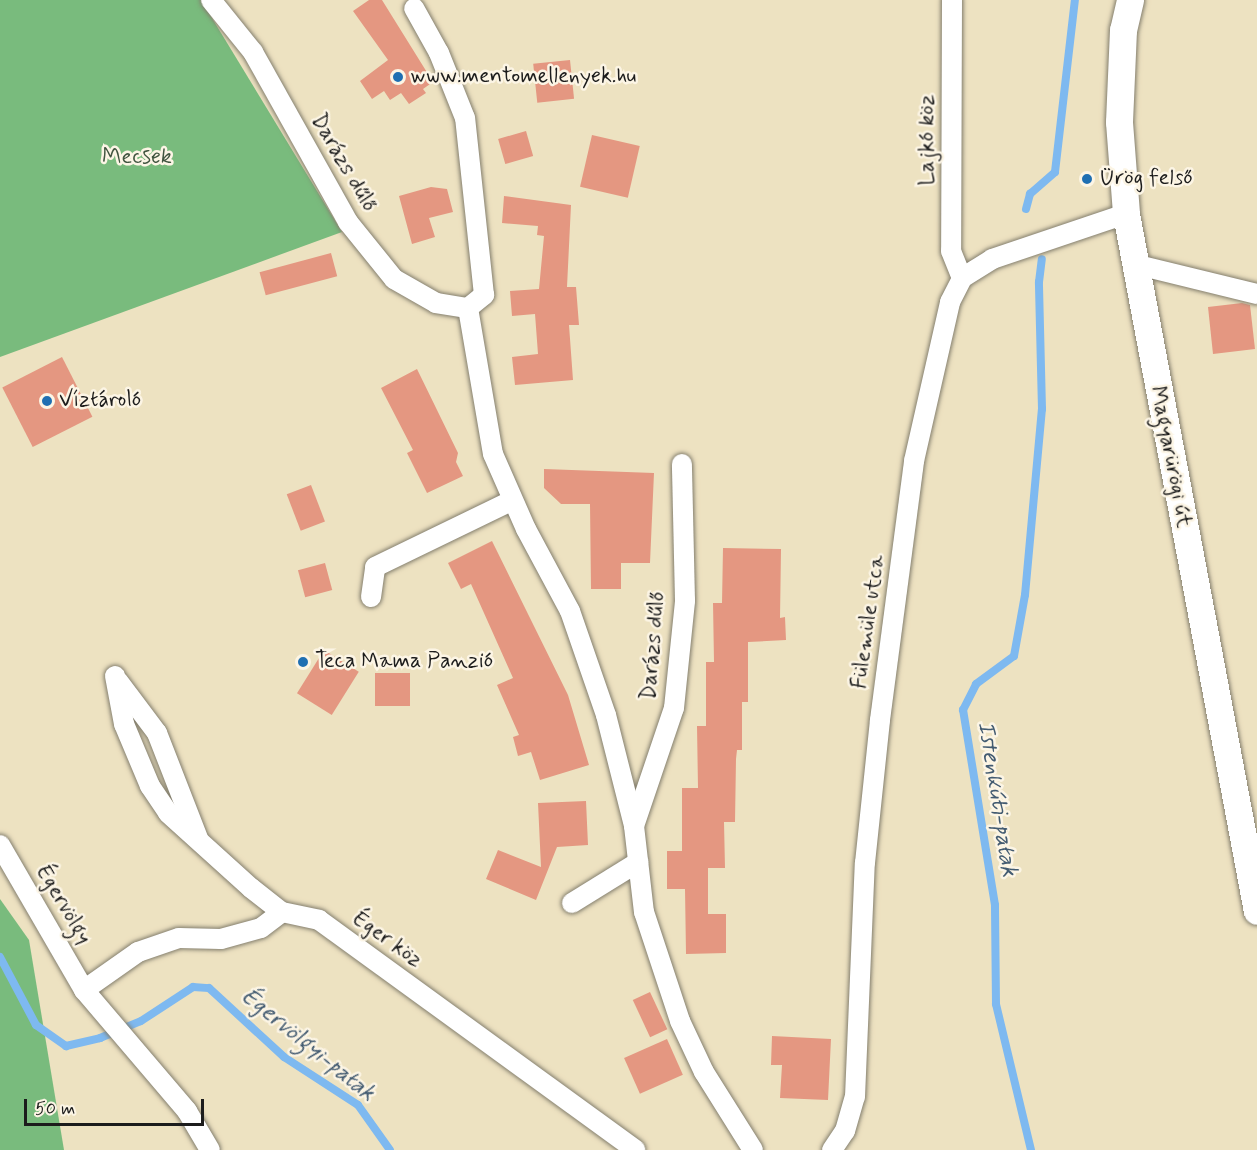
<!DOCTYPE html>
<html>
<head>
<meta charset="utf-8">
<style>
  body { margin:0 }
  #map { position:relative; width:1257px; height:1150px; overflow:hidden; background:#ede2c1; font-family:Mynerve,sans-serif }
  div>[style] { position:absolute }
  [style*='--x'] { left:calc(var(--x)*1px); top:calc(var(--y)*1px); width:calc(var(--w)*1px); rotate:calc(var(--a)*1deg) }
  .forest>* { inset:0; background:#79bb7d }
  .stream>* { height:8px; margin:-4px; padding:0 4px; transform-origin:4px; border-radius:4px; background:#7eb9f0 }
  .building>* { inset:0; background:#e49781; transform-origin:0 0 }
  .roads { filter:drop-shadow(0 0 2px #847f6e) drop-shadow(0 0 2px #847f6e) }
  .minor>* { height:20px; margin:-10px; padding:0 10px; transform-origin:10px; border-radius:10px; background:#fff }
  .secondary>* { height:27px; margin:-13.5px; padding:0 13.5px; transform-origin:13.5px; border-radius:13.5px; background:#fff }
  .dots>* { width:16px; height:16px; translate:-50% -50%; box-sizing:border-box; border:3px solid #fcf5e5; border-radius:50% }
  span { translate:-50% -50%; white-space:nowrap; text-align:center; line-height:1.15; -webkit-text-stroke:5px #fcf5e5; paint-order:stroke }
  .poi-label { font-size:22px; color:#1c1c1c }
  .left { translate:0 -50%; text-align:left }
  .street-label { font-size:22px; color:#1c1c1c }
  .park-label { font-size:22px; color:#415540 }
  .water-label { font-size:24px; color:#435b71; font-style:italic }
  .scale { position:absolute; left:24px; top:1099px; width:180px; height:27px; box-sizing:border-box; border:3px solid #1c1c1c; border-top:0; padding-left:8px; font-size:18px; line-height:21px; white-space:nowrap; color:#1c1c1c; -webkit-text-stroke:4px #fcf5e5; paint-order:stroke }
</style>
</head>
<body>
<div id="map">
  <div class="forest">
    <div style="clip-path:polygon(0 0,201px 0,342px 232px,0 357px)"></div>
    <div style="clip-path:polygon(0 899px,29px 940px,64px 1150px,0 1150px)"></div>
  </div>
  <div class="stream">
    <div style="--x:1026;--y:209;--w:16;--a:-75"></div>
    <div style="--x:1030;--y:194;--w:33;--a:-41"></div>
    <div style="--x:1055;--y:172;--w:173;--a:-83.4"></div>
    <div style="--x:0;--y:957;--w:77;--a:62.1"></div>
    <div style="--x:36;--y:1025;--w:37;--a:35"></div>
    <div style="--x:66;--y:1046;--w:35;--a:-13"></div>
    <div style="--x:100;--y:1038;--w:44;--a:-22.5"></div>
    <div style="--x:141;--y:1021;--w:62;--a:-33.2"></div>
    <div style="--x:193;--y:987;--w:16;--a:4"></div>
    <div style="--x:209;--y:988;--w:102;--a:42.6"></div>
    <div style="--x:284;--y:1057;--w:88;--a:33"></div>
    <div style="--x:358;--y:1105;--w:55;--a:54.6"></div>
    <div style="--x:1031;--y:1150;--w:150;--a:-103.5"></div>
    <div style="--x:996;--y:1004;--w:99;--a:-90.6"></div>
    <div style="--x:995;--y:905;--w:198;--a:-99.3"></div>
    <div style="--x:963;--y:710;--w:29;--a:-63"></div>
    <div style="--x:976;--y:684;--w:47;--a:-36.4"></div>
    <div style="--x:1014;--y:656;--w:62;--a:-79.8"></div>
    <div style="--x:1025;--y:595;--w:187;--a:-84.8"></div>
    <div style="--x:1042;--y:409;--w:127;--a:-91.4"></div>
    <div style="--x:1039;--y:282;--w:23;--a:-83"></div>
  </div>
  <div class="building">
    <div style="clip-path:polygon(369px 0,382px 0,433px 82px,423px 89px,426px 93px,409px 104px,401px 93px,390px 100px,384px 91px,372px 99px,360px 81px,388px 60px,353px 11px)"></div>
    <div style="left:570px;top:60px;width:39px;height:37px;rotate:84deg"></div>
    <div style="left:526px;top:131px;width:26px;height:29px;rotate:74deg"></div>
    <div style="left:592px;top:135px;width:49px;height:53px;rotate:13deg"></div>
    <div style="clip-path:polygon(431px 187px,447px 189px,453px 212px,429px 218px,435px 237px,412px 244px,399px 196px)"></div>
    <div style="clip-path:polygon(504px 196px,571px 205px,567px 287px,576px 287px,579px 325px,569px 325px,573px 380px,515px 385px,512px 357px,538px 354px,535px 314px,512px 316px,510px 291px,539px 289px,544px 236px,537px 235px,538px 226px,502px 223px)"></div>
    <div style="left:331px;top:253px;width:24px;height:74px;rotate:75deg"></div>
    <div style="clip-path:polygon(1242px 303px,1250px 305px,1255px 349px,1213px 354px,1208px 307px)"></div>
    <div style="left:62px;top:357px;width:67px;height:67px;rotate:63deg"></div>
    <div style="clip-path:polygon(417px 369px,458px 453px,456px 462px,463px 476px,427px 493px,407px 453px,413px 450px,381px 388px)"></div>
    <div style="clip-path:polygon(544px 469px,654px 473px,650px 563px,621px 563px,621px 589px,591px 589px,590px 504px,561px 504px,544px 488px)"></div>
    <div style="left:311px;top:485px;width:39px;height:26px;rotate:69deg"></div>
    <div style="clip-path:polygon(492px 541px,568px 695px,589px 765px,540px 780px,531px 752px,518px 756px,513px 737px,519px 735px,497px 685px,513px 678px,471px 584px,461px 589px,448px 563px)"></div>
    <div style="clip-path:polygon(723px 548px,781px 549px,780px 618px,785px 617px,786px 640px,748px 642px,748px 702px,742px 702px,742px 750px,737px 750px,736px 759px,735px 822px,724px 822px,725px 868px,708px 868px,708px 914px,726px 914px,726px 953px,686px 954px,685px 889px,667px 889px,667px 851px,682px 851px,682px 788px,698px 788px,697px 726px,706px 726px,706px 662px,714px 662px,713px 603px,722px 603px)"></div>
    <div style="left:325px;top:563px;width:28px;height:28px;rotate:75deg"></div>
    <div style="left:324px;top:650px;width:41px;height:51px;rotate:32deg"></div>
    <div style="left:410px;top:673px;width:33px;height:35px;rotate:90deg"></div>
    <div style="clip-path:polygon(586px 801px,588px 845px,557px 847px,536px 900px,486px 879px,498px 850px,541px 867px,538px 803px)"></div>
    <div style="left:650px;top:992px;width:41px;height:19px;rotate:65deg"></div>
    <div style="clip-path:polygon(772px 1036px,831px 1039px,828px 1100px,780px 1098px,782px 1065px,771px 1065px)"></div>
    <div style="left:667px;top:1039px;width:39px;height:47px;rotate:66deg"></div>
  </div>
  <div class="roads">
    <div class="minor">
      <div style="--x:211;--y:0;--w:67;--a:51.1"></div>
      <div style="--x:253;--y:52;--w:195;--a:60.8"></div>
      <div style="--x:348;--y:222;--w:73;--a:51.1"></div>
      <div style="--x:394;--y:279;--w:48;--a:29.7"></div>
      <div style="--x:436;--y:303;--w:32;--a:9"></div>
      <div style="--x:468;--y:308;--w:21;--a:-39"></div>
      <div style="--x:484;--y:295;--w:178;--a:-96.1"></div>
      <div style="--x:465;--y:118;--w:70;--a:-111.8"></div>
      <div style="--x:439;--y:53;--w:51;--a:-119.1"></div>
      <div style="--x:952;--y:0;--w:251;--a:90.2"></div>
      <div style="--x:951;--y:251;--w:29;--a:68"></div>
      <div style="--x:1134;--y:264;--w:127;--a:13.7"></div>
      <div style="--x:468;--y:308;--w:148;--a:80.3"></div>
      <div style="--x:493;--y:454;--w:82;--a:66.3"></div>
      <div style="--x:526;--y:529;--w:93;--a:61.8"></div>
      <div style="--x:570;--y:611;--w:110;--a:70.9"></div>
      <div style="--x:606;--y:715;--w:114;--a:75.8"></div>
      <div style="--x:634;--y:826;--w:87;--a:83.4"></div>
      <div style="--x:644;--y:912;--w:115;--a:71.7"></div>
      <div style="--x:680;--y:1021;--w:56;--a:64.8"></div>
      <div style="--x:704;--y:1072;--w:92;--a:57.9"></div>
      <div style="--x:371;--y:597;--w:30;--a:-82"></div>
      <div style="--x:375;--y:567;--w:153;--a:-25.9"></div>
      <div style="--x:115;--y:676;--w:49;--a:79.4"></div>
      <div style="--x:124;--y:724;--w:67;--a:67.2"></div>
      <div style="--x:150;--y:786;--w:32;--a:56"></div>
      <div style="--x:168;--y:813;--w:112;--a:42.1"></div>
      <div style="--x:251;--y:888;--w:39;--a:38"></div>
      <div style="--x:282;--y:912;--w:38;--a:12"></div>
      <div style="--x:319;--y:920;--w:391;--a:36"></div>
      <div style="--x:118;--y:681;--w:65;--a:53.1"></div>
      <div style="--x:157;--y:733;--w:113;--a:68.7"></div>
      <div style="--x:634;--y:826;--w:125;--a:-71.3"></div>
      <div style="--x:674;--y:708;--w:108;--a:-84.1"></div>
      <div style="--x:685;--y:601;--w:137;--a:-91.3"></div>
      <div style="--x:0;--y:845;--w:168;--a:59.9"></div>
      <div style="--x:84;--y:990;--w:159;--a:49.6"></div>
      <div style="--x:187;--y:1111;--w:45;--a:59.5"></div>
      <div style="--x:572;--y:903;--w:78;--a:-31.8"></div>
      <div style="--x:84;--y:990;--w:66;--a:-35.1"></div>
      <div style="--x:138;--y:952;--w:43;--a:-18.9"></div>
      <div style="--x:179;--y:938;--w:42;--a:1.4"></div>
      <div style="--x:221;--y:939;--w:41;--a:-15.4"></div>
      <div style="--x:261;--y:928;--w:26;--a:-37"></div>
      <div style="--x:832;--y:1150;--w:23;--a:-56"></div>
      <div style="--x:845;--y:1131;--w:35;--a:-74"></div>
      <div style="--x:855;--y:1097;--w:234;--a:-87.6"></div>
      <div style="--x:865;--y:863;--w:144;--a:-84"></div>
      <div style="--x:880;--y:720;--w:261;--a:-82.5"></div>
      <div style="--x:914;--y:461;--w:163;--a:-77.2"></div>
      <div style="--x:950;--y:302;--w:27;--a:-63"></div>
      <div style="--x:962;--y:278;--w:36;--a:-32"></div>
      <div style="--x:992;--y:259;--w:141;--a:-18.6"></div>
    </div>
    <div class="secondary">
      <div style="--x:1130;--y:0;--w:31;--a:103"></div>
      <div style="--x:1123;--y:30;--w:92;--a:92.5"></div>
      <div style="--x:1119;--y:122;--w:92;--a:85.6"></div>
      <div style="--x:1126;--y:214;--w:709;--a:79.36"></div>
    </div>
  </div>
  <div class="dots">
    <div style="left:398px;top:77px;background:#1f6fb2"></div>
    <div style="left:1087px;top:179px;background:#1f6fb2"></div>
    <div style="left:47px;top:401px;background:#1f6fb2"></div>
    <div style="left:303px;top:662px;background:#1f6fb2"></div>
  </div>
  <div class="poi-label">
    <span class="left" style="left:410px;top:77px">www.mentomellenyek.hu</span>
    <span class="left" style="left:1099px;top:179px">Ürög felső</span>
    <span class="left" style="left:59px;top:401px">Víztároló</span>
    <span class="left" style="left:315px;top:662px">Teca Mama Panzió</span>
  </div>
  <div class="street-label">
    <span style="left:928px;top:140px;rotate:-90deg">Lajkó köz</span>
    <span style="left:343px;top:163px;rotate:60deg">Darázs dűlő</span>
    <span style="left:1170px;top:457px;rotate:79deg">Magyarürögi út</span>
    <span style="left:869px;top:622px;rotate:-82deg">Fülemüle utca</span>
    <span style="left:654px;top:646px;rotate:-85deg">Darázs dűlő</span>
    <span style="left:63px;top:905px;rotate:60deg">Égervölgy</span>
    <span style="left:387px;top:940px;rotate:36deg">Éger köz</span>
  </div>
  <div class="park-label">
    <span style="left:137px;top:158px">Mecsek</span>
  </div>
  <div class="water-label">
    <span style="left:997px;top:799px;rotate:81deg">Istenkúti-patak</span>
    <span style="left:308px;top:1045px;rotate:39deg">Égervölgyi-patak</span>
  </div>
  <div class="scale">50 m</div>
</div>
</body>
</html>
